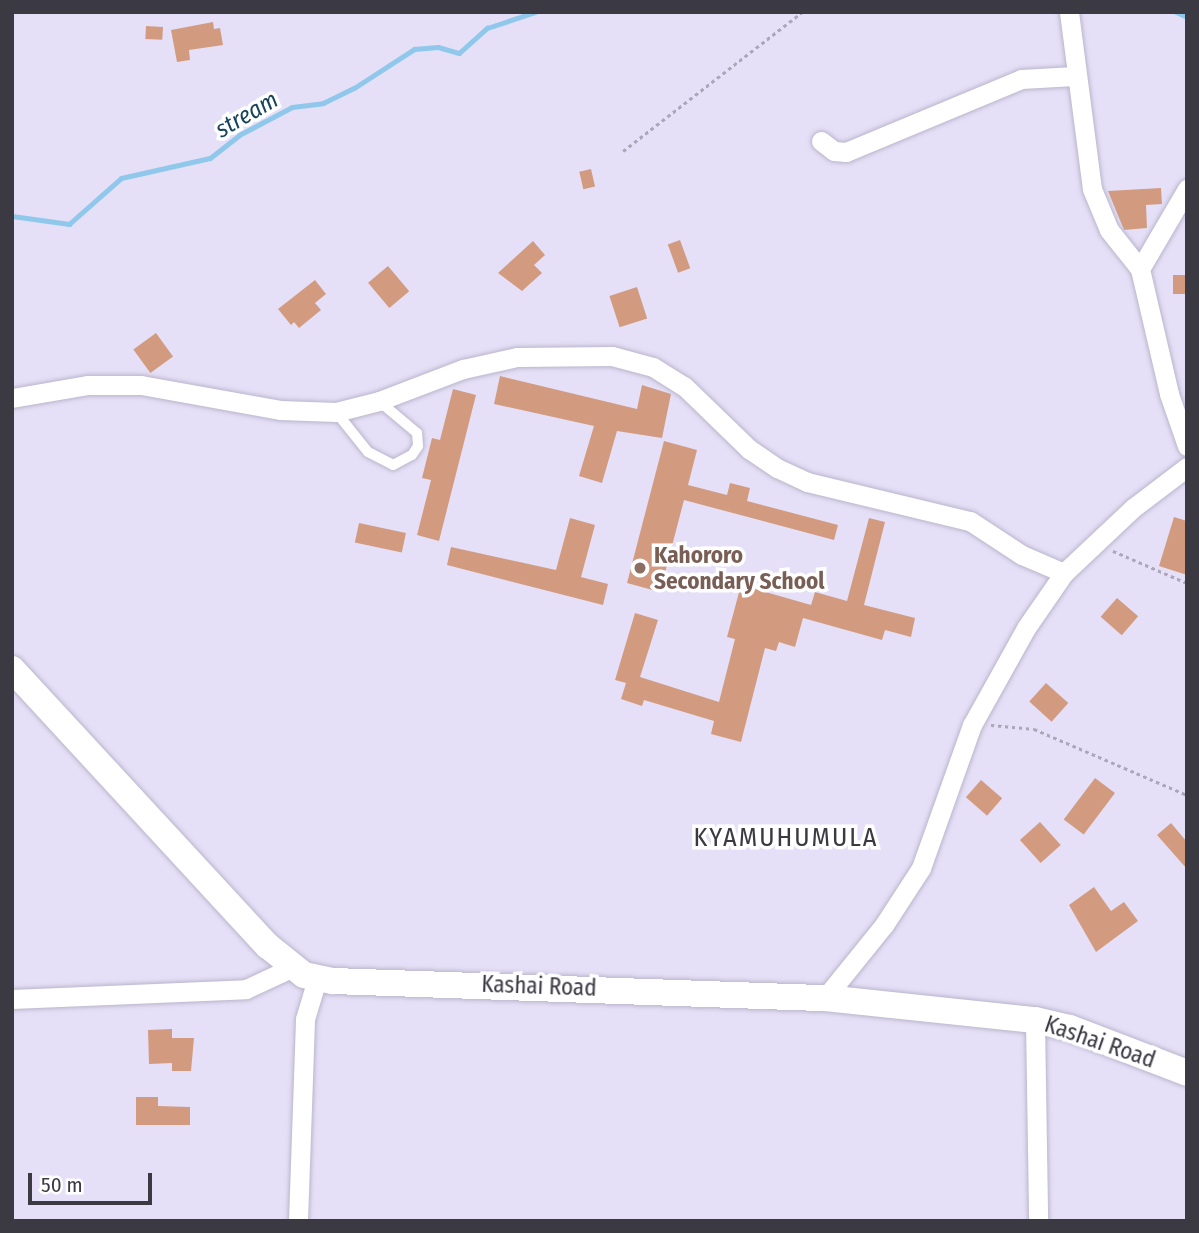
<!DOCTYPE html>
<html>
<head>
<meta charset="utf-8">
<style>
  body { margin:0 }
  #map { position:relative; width:1199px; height:1233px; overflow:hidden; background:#e5e0f7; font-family:"Fira Sans Condensed",sans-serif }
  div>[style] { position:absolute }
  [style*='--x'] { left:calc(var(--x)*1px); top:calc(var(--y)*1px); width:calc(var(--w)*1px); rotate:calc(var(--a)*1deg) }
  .stream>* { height:5px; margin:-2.5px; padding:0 2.5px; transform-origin:2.5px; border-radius:2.5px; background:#8fc8ea }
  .building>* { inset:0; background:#d29b80; transform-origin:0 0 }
  .path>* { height:2.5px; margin-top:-1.25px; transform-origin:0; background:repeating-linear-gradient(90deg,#aba7b9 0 3.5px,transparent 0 7px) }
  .roads { filter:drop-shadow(0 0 2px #bab5cc) drop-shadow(0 0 2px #bab5cc) }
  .lane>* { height:10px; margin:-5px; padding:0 5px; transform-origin:5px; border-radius:5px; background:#fff }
  .street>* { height:19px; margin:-9.5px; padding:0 9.5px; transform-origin:9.5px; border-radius:9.5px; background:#fff }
  .secondary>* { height:26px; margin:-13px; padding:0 13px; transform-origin:13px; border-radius:13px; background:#fff }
  .dots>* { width:19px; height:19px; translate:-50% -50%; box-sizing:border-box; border:4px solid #fff; border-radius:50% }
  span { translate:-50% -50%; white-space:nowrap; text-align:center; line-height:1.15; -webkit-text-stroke:7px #fff; paint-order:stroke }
  .education-label { font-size:23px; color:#785e54; font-weight:700 }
  .left { translate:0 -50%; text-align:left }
  .street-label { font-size:23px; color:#3b3942 }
  .water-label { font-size:24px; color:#17445c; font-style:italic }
  .quarter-label { font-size:26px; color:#3b3942; letter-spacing:2px }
  .frame { position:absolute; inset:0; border:14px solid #3b3942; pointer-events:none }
  .scale { position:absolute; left:28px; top:1173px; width:124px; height:32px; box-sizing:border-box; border:4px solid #3b3942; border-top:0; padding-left:9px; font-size:21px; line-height:24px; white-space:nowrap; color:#3b3942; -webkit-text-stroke:5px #fff; paint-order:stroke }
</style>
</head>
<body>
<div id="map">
  <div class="stream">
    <div style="--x:1176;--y:12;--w:12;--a:24"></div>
    <div style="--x:12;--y:216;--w:58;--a:8"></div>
    <div style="--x:69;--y:224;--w:69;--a:-41.5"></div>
    <div style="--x:121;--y:178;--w:91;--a:-12.7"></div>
    <div style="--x:210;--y:158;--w:37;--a:-38"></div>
    <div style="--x:239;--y:135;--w:60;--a:-27.8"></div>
    <div style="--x:292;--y:107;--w:31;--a:-7"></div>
    <div style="--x:323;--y:103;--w:34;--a:-26"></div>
    <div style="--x:354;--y:88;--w:72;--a:-33"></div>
    <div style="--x:414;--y:49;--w:24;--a:-5"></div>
    <div style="--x:438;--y:47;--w:22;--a:16"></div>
    <div style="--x:459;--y:53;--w:38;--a:-42"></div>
    <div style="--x:487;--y:28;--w:51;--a:-18.4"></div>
  </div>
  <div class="building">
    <div style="clip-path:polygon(213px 22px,214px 29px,220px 28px,223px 45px,189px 50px,190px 60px,177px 62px,171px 30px)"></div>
    <div style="left:146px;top:26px;width:17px;height:13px;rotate:3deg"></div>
    <div style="left:591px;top:169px;width:18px;height:12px;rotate:77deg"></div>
    <div style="clip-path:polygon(1161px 188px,1162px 204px,1146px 205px,1147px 228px,1124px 230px,1108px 191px)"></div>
    <div style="left:680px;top:240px;width:30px;height:13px;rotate:70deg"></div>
    <div style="clip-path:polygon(533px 241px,545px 255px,534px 265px,542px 273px,522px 291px,498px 273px)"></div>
    <div style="left:388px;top:266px;width:33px;height:26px;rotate:50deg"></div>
    <div style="left:1173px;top:275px;width:14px;height:19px"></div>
    <div style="clip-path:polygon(315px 280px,326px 294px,315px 303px,321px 310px,299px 328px,294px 322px,291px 325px,278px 309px)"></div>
    <div style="left:637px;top:287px;width:33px;height:29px;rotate:72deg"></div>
    <div style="left:156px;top:333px;width:29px;height:28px;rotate:54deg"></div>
    <div style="clip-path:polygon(500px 376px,637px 409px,642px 385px,671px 394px,662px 438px,617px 431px,602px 483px,579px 476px,594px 426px,494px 404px)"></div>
    <div style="clip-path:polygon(453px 389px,476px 395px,439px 541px,417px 535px,431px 480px,422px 478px,432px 438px,440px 440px)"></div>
    <div style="clip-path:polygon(664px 441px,697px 450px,688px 485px,727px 495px,730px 483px,750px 488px,747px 501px,838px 525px,834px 540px,684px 500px,660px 592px,627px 583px)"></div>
    <div style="clip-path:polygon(1174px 517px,1187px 521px,1187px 575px,1159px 566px)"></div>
    <div style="clip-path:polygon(570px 518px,595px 525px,581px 577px,608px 584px,603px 605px,447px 565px,451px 547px,556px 570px)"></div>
    <div style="clip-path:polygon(869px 518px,885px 522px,864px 605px,915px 618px,911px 637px,885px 630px,882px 640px,803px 618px,795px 647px,779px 642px,776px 651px,765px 648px,741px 742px,711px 734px,714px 721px,644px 700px,642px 706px,621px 699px,626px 683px,615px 680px,635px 613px,658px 620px,640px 677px,719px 702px,735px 639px,727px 637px,741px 585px,811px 605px,815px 592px,847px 601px)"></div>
    <div style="left:359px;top:523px;width:48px;height:20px;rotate:12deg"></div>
    <div style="left:1117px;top:598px;width:28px;height:25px;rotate:41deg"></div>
    <div style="left:1046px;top:683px;width:30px;height:25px;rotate:42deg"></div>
    <div style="left:1095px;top:778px;width:25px;height:52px;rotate:37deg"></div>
    <div style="left:981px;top:780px;width:28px;height:23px;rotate:41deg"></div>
    <div style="left:1040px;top:822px;width:31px;height:27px;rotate:48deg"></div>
    <div style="clip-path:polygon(1171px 823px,1187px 842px,1187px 869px,1157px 835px)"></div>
    <div style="clip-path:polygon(1094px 887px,1111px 911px,1124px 902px,1138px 921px,1096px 952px,1069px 905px)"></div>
    <div style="clip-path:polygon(172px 1029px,172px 1038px,194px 1038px,191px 1071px,172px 1071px,172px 1063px,149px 1064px,148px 1030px)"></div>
    <div style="clip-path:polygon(136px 1097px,158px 1097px,158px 1106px,190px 1107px,190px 1125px,136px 1125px)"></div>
  </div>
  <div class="path">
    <div style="--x:623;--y:151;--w:227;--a:-37.8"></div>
    <div style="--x:1113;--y:551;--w:81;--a:23.4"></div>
    <div style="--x:991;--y:725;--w:43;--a:5.3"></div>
    <div style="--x:1034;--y:729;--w:167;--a:23.3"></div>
  </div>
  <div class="roads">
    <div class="lane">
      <div style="--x:336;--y:412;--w:51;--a:51.3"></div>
      <div style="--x:368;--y:452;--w:28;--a:27"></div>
      <div style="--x:393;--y:465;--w:21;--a:-28"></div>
      <div style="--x:412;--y:455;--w:11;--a:-56"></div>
      <div style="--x:418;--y:446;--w:13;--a:-94"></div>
      <div style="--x:417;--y:433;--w:48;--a:-140"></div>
    </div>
    <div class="street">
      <div style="--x:1069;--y:12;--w:178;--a:82.6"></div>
      <div style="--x:1092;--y:189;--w:44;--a:67.5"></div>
      <div style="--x:1109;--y:230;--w:50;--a:51.5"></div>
      <div style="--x:1140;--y:269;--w:128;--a:76.9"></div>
      <div style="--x:1169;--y:394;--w:55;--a:70.9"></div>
      <div style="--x:821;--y:141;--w:16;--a:38"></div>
      <div style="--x:834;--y:151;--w:12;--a:5"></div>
      <div style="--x:846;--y:152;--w:190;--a:-22.6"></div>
      <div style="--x:1021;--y:79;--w:54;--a:-3.2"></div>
      <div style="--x:1140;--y:269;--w:93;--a:-59.6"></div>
      <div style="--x:12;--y:398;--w:76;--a:-9.8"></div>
      <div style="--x:87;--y:385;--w:54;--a:0"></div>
      <div style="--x:141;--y:385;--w:141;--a:10.2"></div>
      <div style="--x:280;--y:410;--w:56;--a:2"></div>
      <div style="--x:336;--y:412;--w:44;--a:-14.3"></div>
      <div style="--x:379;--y:401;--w:90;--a:-20.9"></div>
      <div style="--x:463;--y:369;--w:55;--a:-12.5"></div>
      <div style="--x:517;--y:357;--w:95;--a:-0.6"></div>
      <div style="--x:612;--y:356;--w:42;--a:15"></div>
      <div style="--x:653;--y:367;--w:36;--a:32"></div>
      <div style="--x:684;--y:386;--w:91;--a:44.1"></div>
      <div style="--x:749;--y:449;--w:34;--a:34"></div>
      <div style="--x:777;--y:468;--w:33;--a:25"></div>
      <div style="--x:807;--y:482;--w:168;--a:13.5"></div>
      <div style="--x:970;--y:521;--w:62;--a:33.2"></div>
      <div style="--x:1022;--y:555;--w:46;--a:23.2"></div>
      <div style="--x:825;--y:998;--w:94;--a:-51.1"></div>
      <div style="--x:884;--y:925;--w:68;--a:-57"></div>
      <div style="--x:921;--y:868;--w:152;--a:-70.4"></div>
      <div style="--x:972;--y:725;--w:111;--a:-60.9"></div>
      <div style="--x:1026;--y:628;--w:67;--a:-55.4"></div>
      <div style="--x:1064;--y:573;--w:95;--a:-43.3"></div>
      <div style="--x:1133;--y:508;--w:68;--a:-37.2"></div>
      <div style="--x:12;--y:999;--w:234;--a:-2.4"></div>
      <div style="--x:246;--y:989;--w:50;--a:-25"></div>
      <div style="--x:1035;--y:1020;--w:201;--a:89.1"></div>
      <div style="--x:298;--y:1221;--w:202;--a:-88"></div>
      <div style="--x:305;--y:1019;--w:42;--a:-73.3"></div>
    </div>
    <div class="secondary">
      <div style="--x:12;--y:669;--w:377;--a:47.3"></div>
      <div style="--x:268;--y:946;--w:46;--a:38.9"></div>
      <div style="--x:304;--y:975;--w:30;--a:12"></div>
      <div style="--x:333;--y:981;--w:492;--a:2"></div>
      <div style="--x:825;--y:998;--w:211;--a:6"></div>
      <div style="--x:1035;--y:1020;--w:36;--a:13"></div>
      <div style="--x:1070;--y:1028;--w:125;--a:21"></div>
    </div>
  </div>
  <div class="dots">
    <div style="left:640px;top:568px;background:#8d6e63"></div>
  </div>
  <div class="education-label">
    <span class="left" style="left:654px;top:568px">Kahororo<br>Secondary School</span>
  </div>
  <div class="street-label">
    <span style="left:539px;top:986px;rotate:2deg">Kashai Road</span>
    <span style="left:1100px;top:1042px;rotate:19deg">Kashai Road</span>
  </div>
  <div class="water-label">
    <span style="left:247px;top:115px;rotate:-30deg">stream</span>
  </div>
  <div class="quarter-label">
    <span style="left:786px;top:838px">KYAMUHUMULA</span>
  </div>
  <div class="frame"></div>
  <div class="scale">50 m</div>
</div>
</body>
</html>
